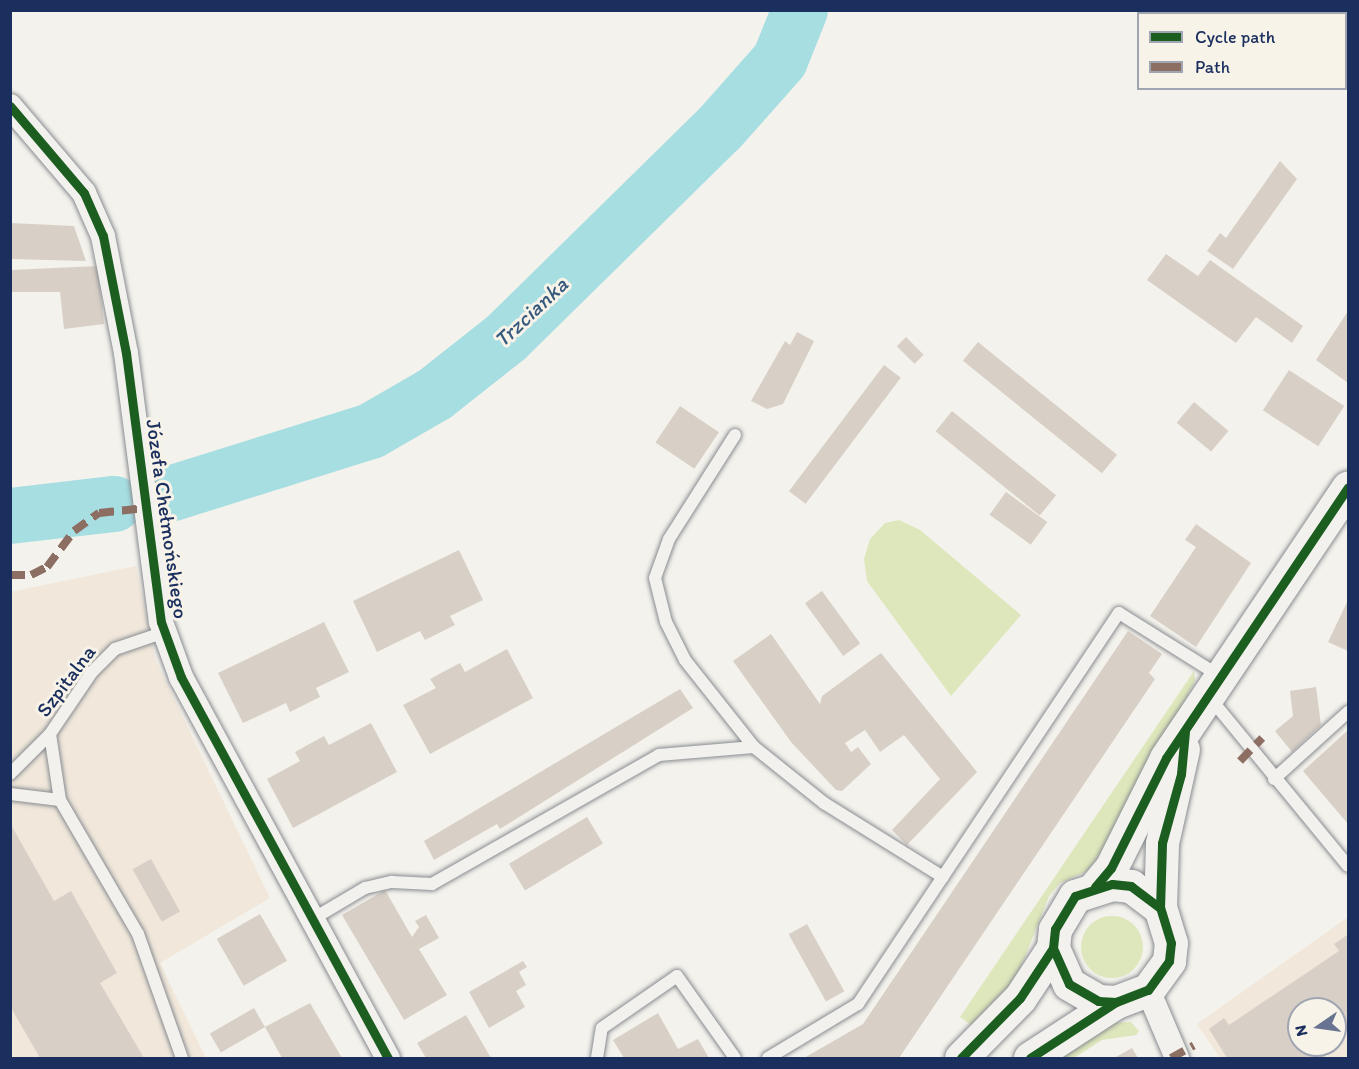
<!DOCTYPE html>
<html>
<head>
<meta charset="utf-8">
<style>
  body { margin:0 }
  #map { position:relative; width:1359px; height:1069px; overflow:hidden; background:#f4f2ec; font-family:Itim,sans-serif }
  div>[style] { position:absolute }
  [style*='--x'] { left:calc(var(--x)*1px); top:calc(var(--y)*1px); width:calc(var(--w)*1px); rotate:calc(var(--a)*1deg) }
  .built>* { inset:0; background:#f1e8db }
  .green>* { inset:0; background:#dde7bb }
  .round { border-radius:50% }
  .river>* { height:56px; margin:-28px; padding:0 28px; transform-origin:28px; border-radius:28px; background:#a6dee2 }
  .building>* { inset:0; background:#d8d0c6; transform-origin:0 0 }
  .roads { filter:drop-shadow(0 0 2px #898c92) drop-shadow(0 0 2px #898c92) }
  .lane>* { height:12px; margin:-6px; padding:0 6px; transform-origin:6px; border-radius:6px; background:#f2f1ed }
  .street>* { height:24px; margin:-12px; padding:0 12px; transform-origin:12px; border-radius:12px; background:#f2f1ed }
  .secondary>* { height:33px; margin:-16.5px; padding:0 16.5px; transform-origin:16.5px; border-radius:16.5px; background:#f2f1ed }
  .quiet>* { height:8px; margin-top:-4px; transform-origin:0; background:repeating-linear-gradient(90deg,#8d6e63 0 15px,transparent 0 23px) }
  .cycleway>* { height:9px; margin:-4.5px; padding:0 4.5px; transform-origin:4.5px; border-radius:4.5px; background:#1b5e20 }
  span { translate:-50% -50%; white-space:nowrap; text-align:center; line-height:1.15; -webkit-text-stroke:6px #f7f3e8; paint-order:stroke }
  .street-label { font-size:21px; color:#1b2f5e }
  .water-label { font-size:22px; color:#36597e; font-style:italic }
  .frame { position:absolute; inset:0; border:12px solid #1b2f5e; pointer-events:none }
  .legend { position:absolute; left:1137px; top:12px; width:210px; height:78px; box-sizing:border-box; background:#f7f3e8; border:2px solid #9fa5b1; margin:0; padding:8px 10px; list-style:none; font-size:18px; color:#1b2f5e }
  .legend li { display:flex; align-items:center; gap:12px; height:30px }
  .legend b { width:30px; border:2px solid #9fa5b1 }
  .north { position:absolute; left:1287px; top:997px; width:60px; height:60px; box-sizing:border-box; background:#f7f3e8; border:2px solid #9fa5b1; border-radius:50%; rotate:257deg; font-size:16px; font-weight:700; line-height:24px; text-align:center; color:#1b2f5e }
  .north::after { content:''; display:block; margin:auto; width:21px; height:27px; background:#677390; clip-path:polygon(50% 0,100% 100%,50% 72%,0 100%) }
</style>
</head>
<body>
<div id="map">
  <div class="built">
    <div style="clip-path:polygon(136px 566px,156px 661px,270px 898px,160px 963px,206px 1058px,11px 1058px,10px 592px)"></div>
    <div style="clip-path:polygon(evenodd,1348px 917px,1348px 1058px,1220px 1058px,1197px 1024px,1348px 917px,1299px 1009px,1335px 1009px,1335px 1045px,1299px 1045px,1299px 1009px)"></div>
  </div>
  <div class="green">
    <div style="clip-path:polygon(899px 520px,920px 530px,1021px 615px,951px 696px,867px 581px,864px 559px,870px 539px,885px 523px)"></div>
    <div style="clip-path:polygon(1194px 671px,1195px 681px,1113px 839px,1087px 871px,1060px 883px,1049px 896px,1015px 982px,974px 1027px,960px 1017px)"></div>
    <div class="round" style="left:1081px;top:916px;width:62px;height:62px"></div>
    <div style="clip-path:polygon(1131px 1022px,1139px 1031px,1136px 1035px,1102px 1040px,1074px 1058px,1048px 1058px,1105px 1023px)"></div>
  </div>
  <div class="river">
    <div style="--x:173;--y:493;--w:207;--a:-17.4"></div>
    <div style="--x:371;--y:431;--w:74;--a:-30"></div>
    <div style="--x:435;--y:394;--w:90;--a:-38.3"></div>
    <div style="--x:506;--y:338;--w:298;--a:-44.5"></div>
    <div style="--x:719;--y:129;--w:92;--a:-48.5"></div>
    <div style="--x:780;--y:60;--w:54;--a:-68.2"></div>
    <div style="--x:10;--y:516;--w:105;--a:-6.6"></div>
  </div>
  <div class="building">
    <div style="left:1232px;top:10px;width:53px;height:4px"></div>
    <div style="clip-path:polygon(1280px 161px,1297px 179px,1233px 269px,1207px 251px,1220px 233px,1226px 238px)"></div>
    <div style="clip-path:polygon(10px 223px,74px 226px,86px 261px,10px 259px)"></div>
    <div style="clip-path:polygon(1166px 254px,1198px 276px,1210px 260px,1303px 326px,1292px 343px,1256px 317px,1236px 343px,1147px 280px)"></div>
    <div style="clip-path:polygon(98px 266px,104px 324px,64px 329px,60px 292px,11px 292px,11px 270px)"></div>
    <div style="clip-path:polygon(1348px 311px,1348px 383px,1316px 360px)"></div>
    <div style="clip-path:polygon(797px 332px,814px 341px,783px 404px,767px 409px,751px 401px,785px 341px,790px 345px)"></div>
    <div style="left:906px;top:337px;width:25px;height:13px;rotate:45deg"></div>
    <div style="left:978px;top:342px;width:179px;height:24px;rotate:39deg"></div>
    <div style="left:884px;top:365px;width:21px;height:158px;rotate:37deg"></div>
    <div style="left:1289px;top:370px;width:66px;height:48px;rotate:33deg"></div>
    <div style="left:1194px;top:402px;width:45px;height:27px;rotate:40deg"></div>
    <div style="left:680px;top:406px;width:47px;height:44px;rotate:34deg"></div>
    <div style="left:952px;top:411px;width:134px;height:26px;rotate:39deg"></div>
    <div style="left:1006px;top:492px;width:51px;height:28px;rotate:36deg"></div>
    <div style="clip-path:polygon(1196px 524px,1251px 563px,1196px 647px,1150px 616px,1196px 547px,1185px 540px)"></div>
    <div style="clip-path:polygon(459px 550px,483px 600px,450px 616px,455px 625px,425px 640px,420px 631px,377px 652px,353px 601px)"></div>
    <div style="left:822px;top:591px;width:65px;height:21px;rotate:54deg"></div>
    <div style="clip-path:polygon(1348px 600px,1348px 651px,1328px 642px)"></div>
    <div style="clip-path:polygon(324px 622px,349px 672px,316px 688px,320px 697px,290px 712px,286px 703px,243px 723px,218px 673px)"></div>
    <div style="clip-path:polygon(1128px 631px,1162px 654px,1149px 673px,1155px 679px,899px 1058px,804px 1058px,863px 1024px)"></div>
    <div style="clip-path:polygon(771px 634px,820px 704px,822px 696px,881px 653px,977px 772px,907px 845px,892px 830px,940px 779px,904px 735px,880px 752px,865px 730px,845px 743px,851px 752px,858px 747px,871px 764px,842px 791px,836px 790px,791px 742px,733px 661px)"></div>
    <div style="clip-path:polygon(507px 649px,533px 698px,430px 754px,403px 705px,436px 688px,430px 679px,460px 663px,465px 672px)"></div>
    <div style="clip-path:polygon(1316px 687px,1321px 725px,1292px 752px,1275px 731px,1293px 716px,1290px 691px)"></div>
    <div style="clip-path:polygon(680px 689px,693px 708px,500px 829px,497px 824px,434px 860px,424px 841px)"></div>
    <div style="clip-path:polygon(371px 723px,397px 772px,293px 828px,267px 779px,300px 761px,295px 752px,324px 736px,329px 745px)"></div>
    <div style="clip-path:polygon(1348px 730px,1348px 824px,1303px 771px)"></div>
    <div style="left:587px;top:817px;width:31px;height:91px;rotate:59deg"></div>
    <div style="clip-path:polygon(10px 823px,54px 901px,71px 891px,117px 973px,100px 983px,144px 1058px,40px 1058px,10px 1006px)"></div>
    <div style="left:151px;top:859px;width:60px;height:21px;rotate:61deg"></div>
    <div style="clip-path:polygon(385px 890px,412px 937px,419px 927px,415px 921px,426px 915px,439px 938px,419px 949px,447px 995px,404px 1020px,342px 915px)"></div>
    <div style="left:260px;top:914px;width:54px;height:50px;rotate:60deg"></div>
    <div style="left:807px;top:924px;width:77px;height:21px;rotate:61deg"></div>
    <div style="clip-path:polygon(1347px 935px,1348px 1031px,1335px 1009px,1299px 1009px,1299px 1045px,1317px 1045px,1326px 1058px,1227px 1058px,1209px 1029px,1224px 1018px,1229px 1025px,1339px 951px,1334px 944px)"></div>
    <div style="clip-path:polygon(523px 961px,527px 967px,519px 972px,526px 985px,516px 991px,525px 1007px,489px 1028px,469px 992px)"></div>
    <div style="clip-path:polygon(310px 1003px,342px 1058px,282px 1058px,265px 1027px)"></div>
    <div style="left:254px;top:1008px;width:22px;height:51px;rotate:60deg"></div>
    <div style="clip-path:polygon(658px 1013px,678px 1049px,698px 1039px,709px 1058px,624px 1058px,613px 1040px)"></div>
    <div style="clip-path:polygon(466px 1015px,491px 1058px,426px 1058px,417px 1043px)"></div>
    <div style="clip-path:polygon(1132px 1048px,1138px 1058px,1114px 1058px)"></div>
  </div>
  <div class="roads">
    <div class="lane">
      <div style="--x:735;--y:435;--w:123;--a:122.4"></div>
      <div style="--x:669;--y:539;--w:41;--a:109.7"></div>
      <div style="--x:655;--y:578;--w:45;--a:76"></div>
      <div style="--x:666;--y:622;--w:42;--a:63.4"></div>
      <div style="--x:685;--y:660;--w:111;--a:51.6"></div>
      <div style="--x:754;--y:747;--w:90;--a:38.7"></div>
      <div style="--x:824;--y:803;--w:140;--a:31.9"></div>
      <div style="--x:1210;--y:698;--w:217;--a:50.6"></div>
      <div style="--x:50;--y:734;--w:67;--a:81.4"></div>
      <div style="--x:60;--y:800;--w:155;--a:59.8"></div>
      <div style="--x:138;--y:934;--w:132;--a:70.5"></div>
      <div style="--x:10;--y:774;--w:57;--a:-45"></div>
      <div style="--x:50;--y:734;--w:75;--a:-55.9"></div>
      <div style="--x:92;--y:672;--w:33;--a:-45"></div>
      <div style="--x:115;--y:649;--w:53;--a:-18.8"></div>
      <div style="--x:1274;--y:779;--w:100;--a:-42.2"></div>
      <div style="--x:10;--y:794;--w:50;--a:6.8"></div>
      <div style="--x:311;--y:920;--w:63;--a:-30.7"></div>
      <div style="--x:365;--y:888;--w:28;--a:-13"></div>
      <div style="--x:392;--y:882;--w:40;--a:2.9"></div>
      <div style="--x:432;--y:884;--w:261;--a:-29.6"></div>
      <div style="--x:659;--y:755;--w:95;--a:-4.8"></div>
      <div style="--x:597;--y:1058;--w:30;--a:-81"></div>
      <div style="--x:602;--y:1028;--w:91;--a:-34.7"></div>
      <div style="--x:677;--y:976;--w:100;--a:54.7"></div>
      <div style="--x:768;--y:1058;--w:105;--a:-31"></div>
      <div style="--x:858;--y:1004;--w:470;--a:-56.3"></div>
      <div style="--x:1119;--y:613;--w:119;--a:32"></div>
    </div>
    <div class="street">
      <div style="--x:10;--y:106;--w:114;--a:49.6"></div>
      <div style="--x:84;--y:193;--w:47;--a:66.2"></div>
      <div style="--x:103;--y:236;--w:119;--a:78.9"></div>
      <div style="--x:126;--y:353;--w:271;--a:82.6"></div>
      <div style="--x:161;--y:622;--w:59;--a:70"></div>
      <div style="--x:181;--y:677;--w:434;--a:61.5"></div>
      <div style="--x:1148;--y:990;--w:74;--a:66.9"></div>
    </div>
    <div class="secondary">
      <div style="--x:1095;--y:887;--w:25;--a:-50"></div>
      <div style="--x:1111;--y:868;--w:123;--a:-63.4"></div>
      <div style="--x:1166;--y:758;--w:326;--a:-56.1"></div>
      <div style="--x:1160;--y:908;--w:65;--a:-88.2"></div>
      <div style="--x:1162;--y:843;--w:96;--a:-77.4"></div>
      <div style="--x:961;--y:1058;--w:84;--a:-45.5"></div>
      <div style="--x:1020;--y:998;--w:60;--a:-56.6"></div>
      <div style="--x:1030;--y:1058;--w:103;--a:-33.1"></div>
      <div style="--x:1116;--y:1002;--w:34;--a:-21"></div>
      <div style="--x:1148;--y:990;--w:36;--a:-54"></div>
      <div style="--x:1169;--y:961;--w:18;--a:-84"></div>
      <div style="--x:1171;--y:943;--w:37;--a:-107"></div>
      <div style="--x:1160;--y:908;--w:36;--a:-143"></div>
      <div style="--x:1131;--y:886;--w:19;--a:-174"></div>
      <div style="--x:1112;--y:884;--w:39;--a:162"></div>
      <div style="--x:1075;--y:896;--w:39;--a:121"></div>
      <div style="--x:1055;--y:929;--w:19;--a:96"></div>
      <div style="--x:1053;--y:948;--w:39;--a:66"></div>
      <div style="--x:1069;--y:984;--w:34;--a:30"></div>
      <div style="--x:1098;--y:1001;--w:18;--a:3"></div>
    </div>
  </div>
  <div class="quiet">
    <div style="--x:10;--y:575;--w:21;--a:0"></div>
    <div style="--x:31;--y:575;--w:18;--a:-27"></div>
    <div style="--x:47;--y:567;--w:45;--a:-53.1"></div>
    <div style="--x:74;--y:531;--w:31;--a:-36"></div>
    <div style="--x:99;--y:513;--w:47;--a:-6.1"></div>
    <div style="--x:1240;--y:761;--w:32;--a:-46"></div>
    <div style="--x:1171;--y:1058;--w:26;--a:-29"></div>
  </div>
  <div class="cycleway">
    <div style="--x:10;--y:106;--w:114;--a:49.6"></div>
    <div style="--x:84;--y:193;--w:47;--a:66.2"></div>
    <div style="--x:103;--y:236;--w:119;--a:78.9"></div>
    <div style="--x:126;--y:353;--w:271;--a:82.6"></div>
    <div style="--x:161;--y:622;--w:59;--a:70"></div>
    <div style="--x:181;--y:677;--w:434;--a:61.5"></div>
    <div style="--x:1095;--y:887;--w:25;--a:-50"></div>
    <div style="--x:1111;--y:868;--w:123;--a:-63.4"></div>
    <div style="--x:1166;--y:758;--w:326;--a:-56.1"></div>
    <div style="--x:1160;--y:908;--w:65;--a:-88.2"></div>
    <div style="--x:1162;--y:843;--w:72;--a:-74.6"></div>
    <div style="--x:1181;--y:774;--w:42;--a:-84.6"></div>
    <div style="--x:961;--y:1058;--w:84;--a:-45.5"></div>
    <div style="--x:1020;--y:998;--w:60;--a:-56.6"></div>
    <div style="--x:1030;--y:1058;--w:103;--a:-33.1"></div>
    <div style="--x:1116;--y:1002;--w:34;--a:-21"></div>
    <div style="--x:1148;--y:990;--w:36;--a:-54"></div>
    <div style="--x:1169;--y:961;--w:18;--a:-84"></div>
    <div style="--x:1171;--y:943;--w:37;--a:-107"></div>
    <div style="--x:1160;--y:908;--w:36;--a:-143"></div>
    <div style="--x:1131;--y:886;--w:19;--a:-174"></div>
    <div style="--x:1112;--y:884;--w:39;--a:162"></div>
    <div style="--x:1075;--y:896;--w:39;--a:121"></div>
    <div style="--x:1055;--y:929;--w:19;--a:96"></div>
    <div style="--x:1053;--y:948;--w:39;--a:66"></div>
    <div style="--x:1069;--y:984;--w:34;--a:30"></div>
    <div style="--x:1098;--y:1001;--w:18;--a:3"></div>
  </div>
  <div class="street-label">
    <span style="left:167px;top:519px;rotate:82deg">Józefa Chełmońskiego</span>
    <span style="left:66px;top:681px;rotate:-53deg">Szpitalna</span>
  </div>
  <div class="water-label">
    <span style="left:531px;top:312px;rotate:-43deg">Trzcianka</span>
  </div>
  <div class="frame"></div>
  <ul class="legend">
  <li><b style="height:8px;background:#1b5e20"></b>Cycle path</li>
  <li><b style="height:8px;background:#8d6e63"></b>Path</li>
  </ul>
  <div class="north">N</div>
</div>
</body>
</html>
